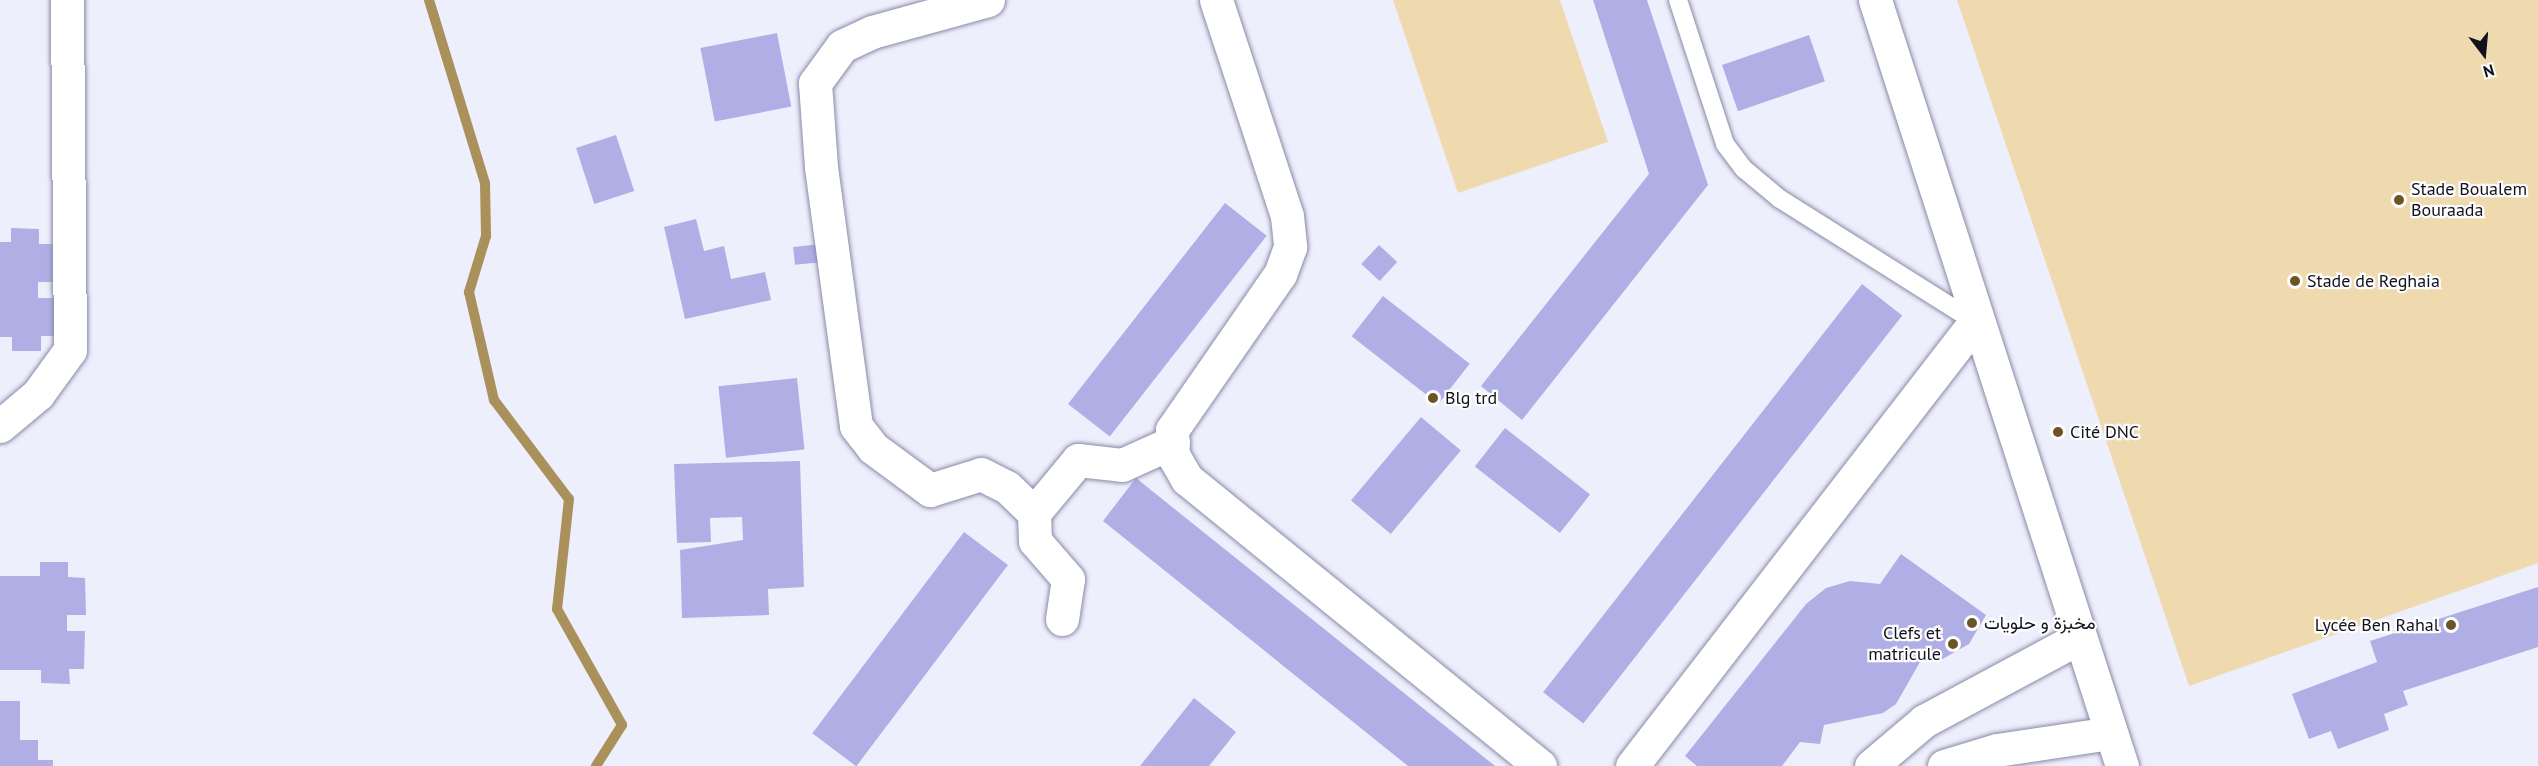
<!DOCTYPE html>
<html>
<head>
<meta charset="utf-8">
<style>
  body { margin:0 }
  #map { position:relative; width:2538px; height:766px; overflow:hidden; background:#eeeffc; font-family:"PT Sans",Vazirmatn,sans-serif }
  div>[style] { position:absolute }
  [style*='--x'] { left:calc(var(--x)*1px); top:calc(var(--y)*1px); width:calc(var(--w)*1px); rotate:calc(var(--a)*1deg) }
  .green>* { inset:0; background:#efdab0 }
  .stream>* { height:10px; margin:-5px; padding:0 5px; transform-origin:5px; border-radius:5px; background:#aa905a }
  .building>* { inset:0; background:#afafe6; transform-origin:0 0 }
  .roads { filter:drop-shadow(0 0 2px #898aa7) drop-shadow(0 0 2px #898aa7) }
  .lane>* { height:18px; margin:-9px; padding:0 9px; transform-origin:9px; border-radius:9px; background:#fff }
  .street>* { height:33px; margin:-16.5px; padding:0 16.5px; transform-origin:16.5px; border-radius:16.5px; background:#fff }
  .secondary>* { height:33px; margin:-16.5px; padding:0 16.5px; transform-origin:16.5px; border-radius:16.5px; background:#fff }
  .dots>* { width:16px; height:16px; translate:-50% -50%; box-sizing:border-box; border:3px solid #fdfdfd; border-radius:50% }
  span { translate:-50% -50%; white-space:nowrap; text-align:center; line-height:1.15; -webkit-text-stroke:4.5px #fdfdfd; paint-order:stroke }
  .poi-label { font-size:18px; color:#12121d }
  .left { translate:0 -50%; text-align:left }
  .right { translate:-100% -50%; text-align:right }
  .north { position:absolute; left:2454px; top:24px; width:60px; height:60px; -webkit-text-stroke:4px #fdfdfd; paint-order:stroke; rotate:164deg; font-size:16px; font-weight:700; line-height:24px; text-align:center; color:#12121d }
  .north::after { content:''; display:block; margin:auto; width:21px; height:27px; background:#12121d; clip-path:polygon(50% 0,100% 100%,50% 72%,0 100%) }
</style>
</head>
<body>
<div id="map">
  <div class="green">
    <div style="clip-path:polygon(1393px 0,1560px 0,1608px 142px,1458px 193px)"></div>
    <div style="clip-path:polygon(1957px 0,2538px 0,2538px 563px,2189px 686px)"></div>
  </div>
  <div class="stream">
    <div style="--x:429;--y:0;--w:191;--a:73"></div>
    <div style="--x:485;--y:183;--w:53;--a:88.9"></div>
    <div style="--x:486;--y:236;--w:59;--a:106.9"></div>
    <div style="--x:469;--y:292;--w:111;--a:77"></div>
    <div style="--x:494;--y:400;--w:124;--a:52.9"></div>
    <div style="--x:569;--y:499;--w:111;--a:96.2"></div>
    <div style="--x:557;--y:609;--w:133;--a:60.7"></div>
    <div style="--x:622;--y:725;--w:49;--a:122.4"></div>
  </div>
  <div class="building">
    <div style="clip-path:polygon(1593px 0,1647px 0,1708px 185px,1522px 420px,1481px 386px,1649px 174px)"></div>
    <div style="left:777px;top:33px;width:75px;height:78px;rotate:79deg"></div>
    <div style="left:1809px;top:35px;width:49px;height:92px;rotate:71deg"></div>
    <div style="left:616px;top:135px;width:59px;height:42px;rotate:72deg"></div>
    <div style="left:1225px;top:203px;width:53px;height:255px;rotate:38deg"></div>
    <div style="clip-path:polygon(696px 219px,704px 251px,724px 246px,731px 279px,765px 272px,771px 300px,685px 319px,664px 227px)"></div>
    <div style="clip-path:polygon(11px 228px,39px 229px,39px 244px,57px 244px,57px 282px,38px 282px,38px 298px,56px 298px,56px 336px,41px 336px,41px 351px,12px 351px,12px 337px,0 337px,0 242px,11px 242px)"></div>
    <div style="left:821px;top:244px;width:18px;height:28px;rotate:84deg"></div>
    <div style="left:1379px;top:245px;width:25px;height:26px;rotate:43deg"></div>
    <div style="left:1862px;top:284px;width:51px;height:518px;rotate:38deg"></div>
    <div style="left:1383px;top:296px;width:110px;height:51px;rotate:38deg"></div>
    <div style="left:797px;top:378px;width:72px;height:79px;rotate:84deg"></div>
    <div style="left:1421px;top:417px;width:52px;height:109px;rotate:40deg"></div>
    <div style="left:1505px;top:428px;width:108px;height:49px;rotate:38deg"></div>
    <div style="clip-path:polygon(800px 461px,804px 587px,768px 589px,769px 615px,682px 618px,680px 550px,743px 540px,742px 517px,710px 518px,711px 542px,677px 543px,674px 464px)"></div>
    <div style="clip-path:polygon(1136px 478px,1495px 766px,1408px 766px,1103px 521px)"></div>
    <div style="left:964px;top:532px;width:55px;height:252px;rotate:37deg"></div>
    <div style="clip-path:polygon(1901px 554px,1986px 615px,1969px 644px,1939px 661px,1920px 662px,1896px 704px,1883px 713px,1824px 725px,1820px 744px,1800px 742px,1782px 766px,1697px 766px,1685px 756px,1806px 604px,1826px 588px,1850px 581px,1880px 584px)"></div>
    <div style="clip-path:polygon(40px 562px,68px 562px,68px 577px,85px 578px,86px 615px,67px 615px,67px 631px,85px 631px,84px 669px,69px 669px,70px 684px,41px 683px,41px 670px,0 670px,0 576px,40px 576px)"></div>
    <div style="clip-path:polygon(2538px 587px,2538px 647px,2403px 691px,2408px 705px,2384px 714px,2389px 730px,2338px 749px,2331px 731px,2309px 739px,2292px 694px,2377px 662px,2370px 641px)"></div>
    <div style="clip-path:polygon(1194px 698px,1236px 732px,1209px 766px,1140px 766px)"></div>
    <div style="clip-path:polygon(0 701px,20px 701px,20px 740px,38px 740px,38px 760px,53px 760px,53px 766px,0 766px)"></div>
  </div>
  <div class="roads">
    <div class="lane">
      <div style="--x:1678;--y:0;--w:151;--a:71.9"></div>
      <div style="--x:1725;--y:144;--w:31;--a:53"></div>
      <div style="--x:1744;--y:169;--w:47;--a:39.8"></div>
      <div style="--x:1780;--y:199;--w:231;--a:32.2"></div>
    </div>
    <div class="street">
      <div style="--x:988;--y:0;--w:120;--a:164.6"></div>
      <div style="--x:872;--y:32;--w:33;--a:155"></div>
      <div style="--x:842;--y:46;--w:46;--a:126.1"></div>
      <div style="--x:815;--y:83;--w:84;--a:85.9"></div>
      <div style="--x:821;--y:167;--w:261;--a:82.3"></div>
      <div style="--x:856;--y:426;--w:28;--a:52"></div>
      <div style="--x:873;--y:448;--w:71;--a:36.4"></div>
      <div style="--x:930;--y:490;--w:53;--a:-17.4"></div>
      <div style="--x:981;--y:474;--w:29;--a:27"></div>
      <div style="--x:1007;--y:487;--w:37;--a:44"></div>
      <div style="--x:1216;--y:0;--w:227;--a:71.8"></div>
      <div style="--x:1287;--y:216;--w:31;--a:84"></div>
      <div style="--x:1290;--y:247;--w:29;--a:110"></div>
      <div style="--x:1280;--y:274;--w:190;--a:124.7"></div>
      <div style="--x:1172;--y:430;--w:25;--a:88"></div>
      <div style="--x:1173;--y:455;--w:28;--a:60"></div>
      <div style="--x:1187;--y:479;--w:455;--a:39.1"></div>
      <div style="--x:0;--y:426;--w:50;--a:-40.1"></div>
      <div style="--x:38;--y:394;--w:54;--a:-54"></div>
      <div style="--x:70;--y:350;--w:350;--a:-90.5"></div>
      <div style="--x:1062;--y:619;--w:40;--a:-81.5"></div>
      <div style="--x:1068;--y:579;--w:50;--a:-131"></div>
      <div style="--x:1035;--y:541;--w:28;--a:-92"></div>
      <div style="--x:1034;--y:513;--w:69;--a:-50.3"></div>
      <div style="--x:1078;--y:460;--w:44;--a:6.5"></div>
      <div style="--x:1122;--y:465;--w:56;--a:-24.3"></div>
      <div style="--x:1632;--y:766;--w:561;--a:-52.31"></div>
      <div style="--x:1871;--y:766;--w:70;--a:-40.3"></div>
      <div style="--x:1924;--y:721;--w:176;--a:-28.2"></div>
      <div style="--x:1944;--y:766;--w:55;--a:-16.8"></div>
      <div style="--x:1997;--y:750;--w:115;--a:-8.5"></div>
    </div>
    <div class="secondary">
      <div style="--x:1875;--y:0;--w:805;--a:72.13"></div>
    </div>
  </div>
  <div class="dots">
    <div style="left:2399px;top:200px;background:#6b5525"></div>
    <div style="left:2295px;top:281px;background:#6b5525"></div>
    <div style="left:1433px;top:398px;background:#6b5525"></div>
    <div style="left:2058px;top:432px;background:#6b5525"></div>
    <div style="left:1972px;top:623px;background:#6b5525"></div>
    <div style="left:2451px;top:625px;background:#6b5525"></div>
    <div style="left:1953px;top:644px;background:#6b5525"></div>
  </div>
  <div class="poi-label">
    <span class="left" style="left:2411px;top:200px">Stade Boualem<br>Bouraada</span>
    <span class="left" style="left:2307px;top:281px">Stade de Reghaia</span>
    <span class="left" style="left:1445px;top:398px">Blg trd</span>
    <span class="left" style="left:2070px;top:432px">Cité DNC</span>
    <span class="left" style="left:1984px;top:623px">مخبزة و حلويات</span>
    <span class="right" style="left:2439px;top:625px">Lycée Ben Rahal</span>
    <span class="right" style="left:1941px;top:644px">Clefs et<br>matricule</span>
  </div>
  <div class="north">N</div>
</div>
</body>
</html>
